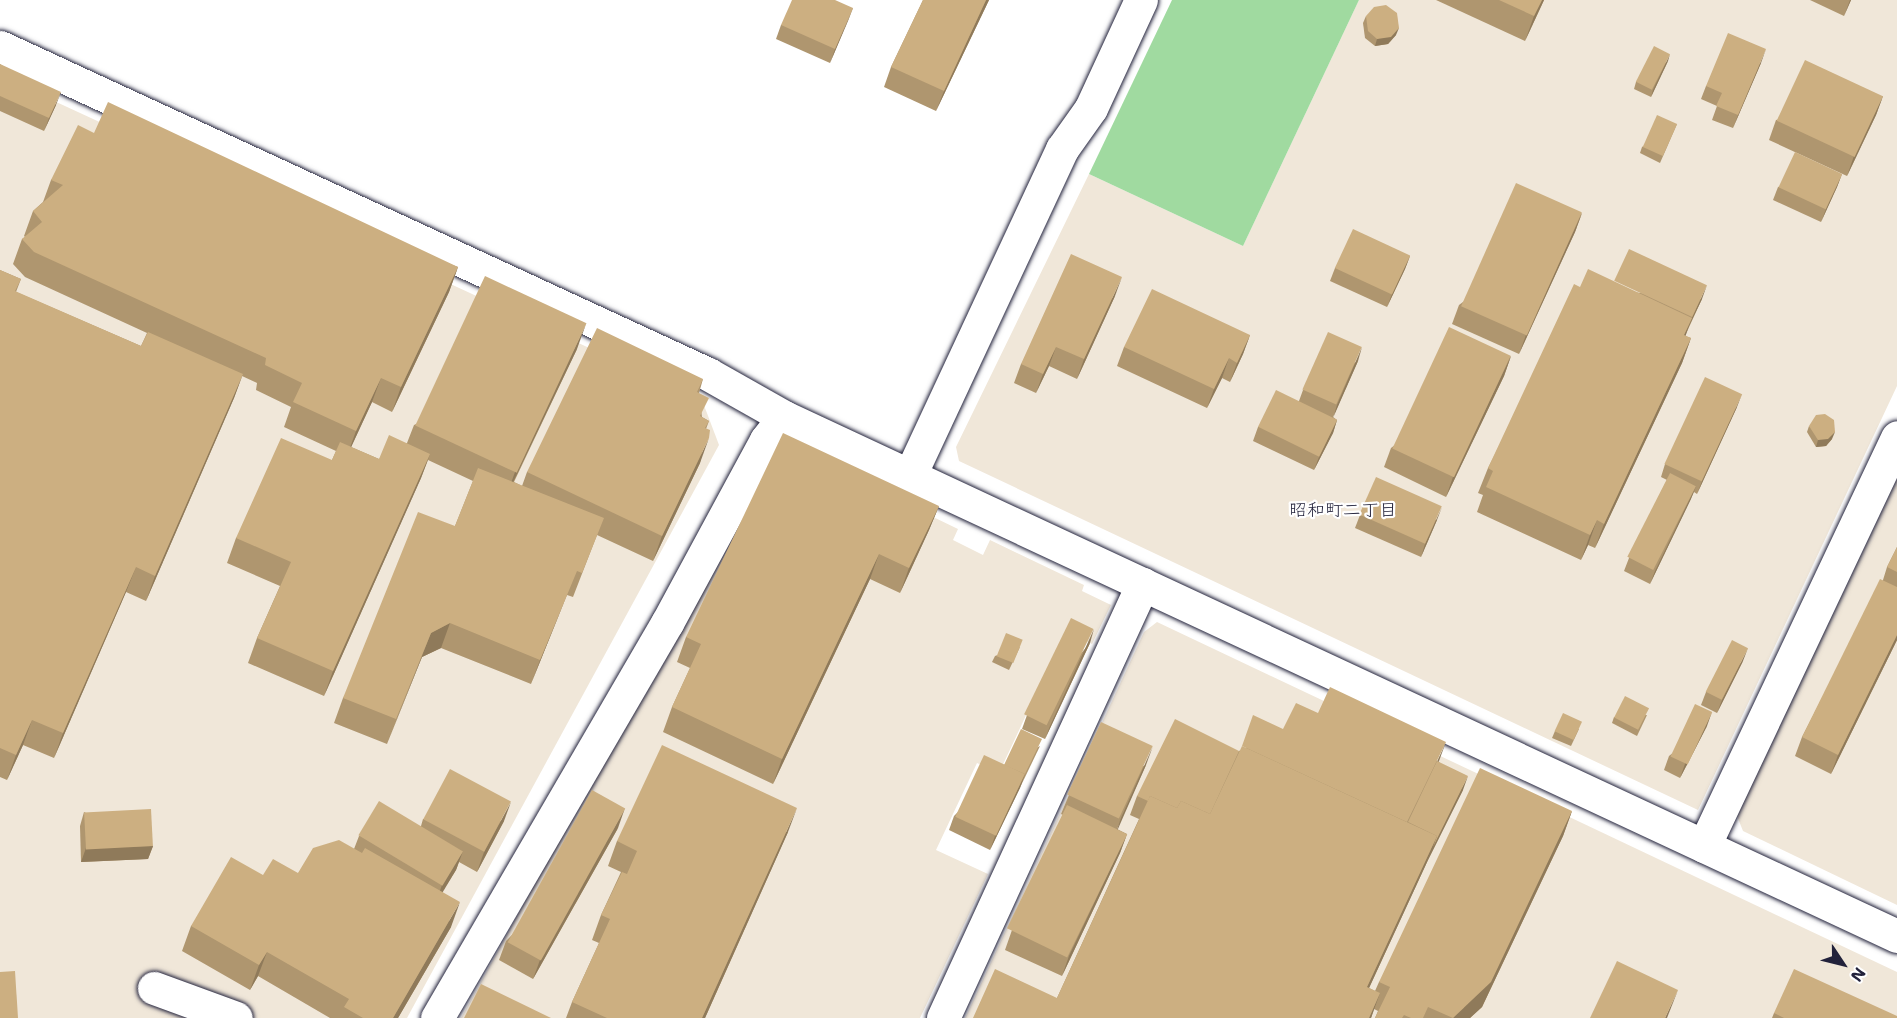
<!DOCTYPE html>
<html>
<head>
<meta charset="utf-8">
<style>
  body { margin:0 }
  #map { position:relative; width:1897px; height:1018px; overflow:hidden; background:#fff; font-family:"Shantell Sans","Klee One",sans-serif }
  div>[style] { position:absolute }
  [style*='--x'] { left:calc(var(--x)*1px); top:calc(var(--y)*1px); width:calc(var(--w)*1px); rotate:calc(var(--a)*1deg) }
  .built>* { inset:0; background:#f0e7d9 }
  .green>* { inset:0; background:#a0daa0 }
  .roads { filter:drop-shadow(0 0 2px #22223b) drop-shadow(0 0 2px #22223b) }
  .minor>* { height:33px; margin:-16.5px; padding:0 16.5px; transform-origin:16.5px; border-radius:16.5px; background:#fff }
  .wall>* { inset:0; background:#af966f }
  .shaded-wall>* { inset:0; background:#8f7a5a }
  .building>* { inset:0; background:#ccaf81; transform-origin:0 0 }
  span { translate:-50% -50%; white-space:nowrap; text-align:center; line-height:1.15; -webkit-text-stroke:4.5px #fff; paint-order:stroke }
  .neighbourhood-label { font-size:18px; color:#22223b }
  .north { position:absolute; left:1813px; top:934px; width:60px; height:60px; -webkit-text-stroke:4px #fff; paint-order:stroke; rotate:125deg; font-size:16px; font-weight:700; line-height:24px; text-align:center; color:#22223b }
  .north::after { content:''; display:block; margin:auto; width:21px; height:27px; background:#22223b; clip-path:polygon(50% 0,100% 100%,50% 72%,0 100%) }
</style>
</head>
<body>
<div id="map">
  <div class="built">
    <div style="clip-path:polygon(1359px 0,1897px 0,1897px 386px,1698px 810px,959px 461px,956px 447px,1089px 174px,1243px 246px)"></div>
    <div style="clip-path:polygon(0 76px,702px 400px,719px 445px,407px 1018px,0 1018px)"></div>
    <div style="clip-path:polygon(778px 442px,958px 529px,953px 540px,983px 555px,990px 540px,1084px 585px,1082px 591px,1111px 605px,1092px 644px,1065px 632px,999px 773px,977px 763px,936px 850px,988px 874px,920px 1018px,461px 1018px)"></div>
    <div style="clip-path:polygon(1897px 479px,1897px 905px,1743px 831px,1737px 816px)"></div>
    <div style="clip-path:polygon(1157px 622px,1897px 972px,1897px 1018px,965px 1018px,1144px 632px)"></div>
  </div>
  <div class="green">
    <div style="clip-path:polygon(1172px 0,1359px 0,1243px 246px,1089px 174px)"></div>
  </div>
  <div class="roads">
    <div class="minor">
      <div style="--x:0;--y:47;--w:780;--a:24.79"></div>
      <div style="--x:708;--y:374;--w:87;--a:29.5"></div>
      <div style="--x:784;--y:417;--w:1228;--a:25"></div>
      <div style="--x:910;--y:475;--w:360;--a:-65"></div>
      <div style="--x:1062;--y:149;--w:50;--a:-54.7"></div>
      <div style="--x:1091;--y:108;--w:119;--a:-65.2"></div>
      <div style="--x:1704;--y:846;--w:452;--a:-64.7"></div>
      <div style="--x:154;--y:988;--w:87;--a:20.1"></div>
      <div style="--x:437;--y:1018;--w:457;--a:-59.8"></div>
      <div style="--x:667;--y:623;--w:208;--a:-61.6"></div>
      <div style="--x:766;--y:440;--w:29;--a:-52"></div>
      <div style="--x:943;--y:1018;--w:478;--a:-65.3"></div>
    </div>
  </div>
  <div class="wall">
    <div style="clip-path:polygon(923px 0,989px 0,936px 111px,884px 87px,891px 67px)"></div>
    <div style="clip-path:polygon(1436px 0,1544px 0,1525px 41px)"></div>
    <div style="clip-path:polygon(1810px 0,1851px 0,1844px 16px)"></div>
    <div style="clip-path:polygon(853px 8px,830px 63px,776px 39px,781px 25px)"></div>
    <div style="clip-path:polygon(1366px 16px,1396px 35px,1388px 44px,1375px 46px,1365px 38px,1363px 23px)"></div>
    <div style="clip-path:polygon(1668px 61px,1651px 97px,1634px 89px,1636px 82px)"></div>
    <div style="clip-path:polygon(1761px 63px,1733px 128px,1712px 120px,1717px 106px,1701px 99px,1706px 86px)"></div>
    <div style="clip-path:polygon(0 64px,56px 105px,44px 131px,0 111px)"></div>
    <div style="clip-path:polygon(1883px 96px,1876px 115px,1847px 176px,1769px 140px,1776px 120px)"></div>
    <div style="clip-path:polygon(1677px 124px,1660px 163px,1640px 153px,1642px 147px)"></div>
    <div style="clip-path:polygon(94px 133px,458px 267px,449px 292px,392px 412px,372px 402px,351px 447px,379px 459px,407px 443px,414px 425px,577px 349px,514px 482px,522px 486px,527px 472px,703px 379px,699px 393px,702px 417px,709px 421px,706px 429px,700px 463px,653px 561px,597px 535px,573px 597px,567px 595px,531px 684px,441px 648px,422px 657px,387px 744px,334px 723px,343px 698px,455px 526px,473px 481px,428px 460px,421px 478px,324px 696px,248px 663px,257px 638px,280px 586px,227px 563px,236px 538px,332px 460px,336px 451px,284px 427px,291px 407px,256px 390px,257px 383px,242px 376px,234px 398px,146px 601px,126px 592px,54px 758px,23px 745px,7px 780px,0 777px,0 270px,21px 279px,16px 292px,141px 346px,147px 333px,25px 277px,13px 264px,22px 239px,25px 237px,24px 236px,33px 211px,43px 202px,51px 180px)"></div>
    <div style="clip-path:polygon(1842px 174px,1837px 187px,1821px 222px,1773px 200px,1778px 187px)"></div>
    <div style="clip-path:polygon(1582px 213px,1575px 232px,1519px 354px,1452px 324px,1459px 305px)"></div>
    <div style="clip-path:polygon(1410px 256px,1405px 269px,1387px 307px,1330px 281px,1335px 268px)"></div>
    <div style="clip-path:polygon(1580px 287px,1702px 299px,1685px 336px,1691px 338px,1682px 363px,1595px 548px,1588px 545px,1581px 560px,1477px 512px,1483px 495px,1478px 493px,1488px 468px)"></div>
    <div style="clip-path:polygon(1115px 296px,1077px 379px,1049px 366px,1036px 393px,1014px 383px,1021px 364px)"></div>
    <div style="clip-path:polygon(1250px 335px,1243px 354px,1230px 382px,1222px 378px,1207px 408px,1117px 366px,1124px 347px)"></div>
    <div style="clip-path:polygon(1511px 356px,1504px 376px,1446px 497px,1384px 467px,1391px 448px)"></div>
    <div style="clip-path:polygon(1358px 361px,1333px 417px,1337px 420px,1333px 433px,1314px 470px,1253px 441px,1258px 427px,1299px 401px,1303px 390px)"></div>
    <div style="clip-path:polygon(1737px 407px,1697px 494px,1694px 492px,1650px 584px,1624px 571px,1629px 558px,1667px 480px,1661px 477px,1665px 464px)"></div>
    <div style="clip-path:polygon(1809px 426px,1832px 439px,1826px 446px,1816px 447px,1807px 432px)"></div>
    <div style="clip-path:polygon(939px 506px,929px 530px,900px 593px,870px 579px,773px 784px,663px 732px,672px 707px,690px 668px,677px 662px,686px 637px)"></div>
    <div style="clip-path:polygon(1360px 515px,1437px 520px,1421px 557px,1355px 528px)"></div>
    <div style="clip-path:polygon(1897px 547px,1897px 640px,1831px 774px,1795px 756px,1802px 737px,1883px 580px,1887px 567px)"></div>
    <div style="clip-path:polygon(1090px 643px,1045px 739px,1022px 729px,1027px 715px)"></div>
    <div style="clip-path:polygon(1020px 647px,1009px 670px,992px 662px,995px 656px)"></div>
    <div style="clip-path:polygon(1743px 661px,1717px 713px,1701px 705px,1706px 692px)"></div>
    <div style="clip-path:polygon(1318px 713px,1439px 762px,1463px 790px,1428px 860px,1369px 988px,1375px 991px,1379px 982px,1572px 811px,1563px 836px,1482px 1007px,1470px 1018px,1375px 1018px,1378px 1011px,1374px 1009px,1371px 1018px,973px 1018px,1057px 998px,1139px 819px,1130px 815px,1137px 796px,1239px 751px)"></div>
    <div style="clip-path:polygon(1647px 715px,1637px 736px,1612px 723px,1614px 717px)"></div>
    <div style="clip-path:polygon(1707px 726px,1680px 778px,1664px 770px,1669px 756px)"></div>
    <div style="clip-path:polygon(1579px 729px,1571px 746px,1552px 738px,1555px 731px)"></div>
    <div style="clip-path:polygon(1040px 746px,990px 850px,949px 830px,954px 816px,1004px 765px)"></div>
    <div style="clip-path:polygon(1146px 765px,1117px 829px,1127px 834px,1120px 853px,1062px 976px,1005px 950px,1012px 930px,1063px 815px,1061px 814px,1069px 795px)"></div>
    <div style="clip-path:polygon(84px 812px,153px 846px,148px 859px,81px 862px,80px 826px)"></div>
    <div style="clip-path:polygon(423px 819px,504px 821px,477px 872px,459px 862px,456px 870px,442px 892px,451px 927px,398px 1018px,330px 1018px,258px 976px,250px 990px,182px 951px,191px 926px,263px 875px,298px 873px,354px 849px,359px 836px,421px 826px)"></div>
    <div style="clip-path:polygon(618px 828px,533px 979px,499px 960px,506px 941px)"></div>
    <div style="clip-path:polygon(788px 832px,705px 1018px,566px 1018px,572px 1002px,599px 943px,592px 940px,601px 915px,621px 872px,608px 866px,617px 841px)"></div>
    <div style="clip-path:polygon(1774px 1013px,1897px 1018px,1772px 1018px)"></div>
  </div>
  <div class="shaded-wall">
    <div style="clip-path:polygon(986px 0,989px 0,936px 111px,944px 91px)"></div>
    <div style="clip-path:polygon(1542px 0,1544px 0,1525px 41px,1534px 16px)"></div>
    <div style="clip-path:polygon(1850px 0,1851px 0,1844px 16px)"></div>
    <div style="clip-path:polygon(853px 8px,848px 21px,830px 63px,835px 49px)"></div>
    <div style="clip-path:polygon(1399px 28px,1396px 35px,1388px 44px,1375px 46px,1377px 39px)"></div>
    <div style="clip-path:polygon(1766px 49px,1761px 63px,1733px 128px,1738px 115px)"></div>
    <div style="clip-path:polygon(1670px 54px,1668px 61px,1651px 97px,1653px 90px)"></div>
    <div style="clip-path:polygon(61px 92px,56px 105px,44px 131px,49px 118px)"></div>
    <div style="clip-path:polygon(1883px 96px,1876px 115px,1847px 176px,1854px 156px)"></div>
    <div style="clip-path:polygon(1842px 174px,1837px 187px,1821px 222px,1826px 209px)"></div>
    <div style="clip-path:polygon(1582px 213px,1575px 232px,1519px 354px,1526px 335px)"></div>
    <div style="clip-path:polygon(1410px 256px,1405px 269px,1387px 307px,1392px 294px)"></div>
    <div style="clip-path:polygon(458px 267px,449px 292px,392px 412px,401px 387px)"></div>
    <div style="clip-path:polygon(1122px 277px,1115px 296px,1077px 379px,1084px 359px)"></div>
    <div style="clip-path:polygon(1707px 285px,1702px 299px,1689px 326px,1683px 343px,1684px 335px)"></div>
    <div style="clip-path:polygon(586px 324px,577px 349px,506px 497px,515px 472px)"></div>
    <div style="clip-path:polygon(1250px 335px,1243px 354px,1230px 382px,1237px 363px)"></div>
    <div style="clip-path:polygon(1691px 338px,1682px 363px,1595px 548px,1604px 524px)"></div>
    <div style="clip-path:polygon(1056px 347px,1049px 366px,1036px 393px,1043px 374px)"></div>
    <div style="clip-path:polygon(1362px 347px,1358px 361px,1333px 418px,1337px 405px)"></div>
    <div style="clip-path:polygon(1511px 356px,1504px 376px,1446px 497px,1453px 477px)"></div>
    <div style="clip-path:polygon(1229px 358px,1222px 378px,1207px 408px,1214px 389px)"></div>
    <div style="clip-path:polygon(243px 374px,234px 398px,146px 601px,155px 576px)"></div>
    <div style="clip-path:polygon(381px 378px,372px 402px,347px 456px,356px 431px)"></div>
    <div style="clip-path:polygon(1742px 394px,1737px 407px,1697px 494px,1702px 481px)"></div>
    <div style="clip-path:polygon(1337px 420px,1333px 433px,1314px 470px,1319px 457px)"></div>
    <div style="clip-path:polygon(1835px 432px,1832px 439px,1826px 446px,1816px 447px,1818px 440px)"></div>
    <div style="clip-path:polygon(709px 438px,700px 463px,653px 561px,662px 536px)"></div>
    <div style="clip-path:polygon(430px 454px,421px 478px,324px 696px,333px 671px)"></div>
    <div style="clip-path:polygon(1696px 486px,1691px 499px,1650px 584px,1655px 571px)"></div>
    <div style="clip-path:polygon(939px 506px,929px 530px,900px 593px,909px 568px)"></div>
    <div style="clip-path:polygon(1442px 507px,1437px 520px,1421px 557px,1425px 544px)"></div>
    <div style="clip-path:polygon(1597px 520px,1588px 545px,1581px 560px,1590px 535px)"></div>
    <div style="clip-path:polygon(879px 554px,870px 579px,773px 784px,782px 759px)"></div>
    <div style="clip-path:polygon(136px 567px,126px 592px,54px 758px,63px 733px)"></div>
    <div style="clip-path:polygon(577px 571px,567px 595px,531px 684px,540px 660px)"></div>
    <div style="clip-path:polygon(450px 623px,441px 648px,422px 657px,387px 744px,431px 633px)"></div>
    <div style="clip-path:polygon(1094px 629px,1090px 643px,1045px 739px,1050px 726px)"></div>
    <div style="clip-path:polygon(1897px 635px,1897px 640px,1831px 774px,1838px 755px)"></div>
    <div style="clip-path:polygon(1748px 648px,1743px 661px,1717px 713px,1722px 700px)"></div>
    <div style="clip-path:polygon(1712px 712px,1707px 726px,1680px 778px,1685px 764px)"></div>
    <div style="clip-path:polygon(32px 720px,23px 745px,7px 780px,16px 755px)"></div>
    <div style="clip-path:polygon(1446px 742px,1439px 761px,1404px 834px)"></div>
    <div style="clip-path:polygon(1153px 746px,1146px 765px,1114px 838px,1121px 818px)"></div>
    <div style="clip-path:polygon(1025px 774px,1020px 788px,990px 850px,995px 836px)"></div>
    <div style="clip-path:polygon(1468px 776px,1463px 790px,1428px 860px,1358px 1012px,1367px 987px,1437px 836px)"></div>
    <div style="clip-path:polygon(511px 802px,504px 821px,477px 872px,484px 852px)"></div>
    <div style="clip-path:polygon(625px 808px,618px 828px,533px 979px,540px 960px)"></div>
    <div style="clip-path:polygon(797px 808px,788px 832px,705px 1018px,702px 1018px)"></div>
    <div style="clip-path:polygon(1572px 811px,1563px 836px,1482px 1007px,1470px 1018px,1453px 1018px)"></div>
    <div style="clip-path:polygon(1127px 834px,1120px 853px,1062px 976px,1069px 956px)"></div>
    <div style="clip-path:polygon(153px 846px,148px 859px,81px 862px,86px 848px)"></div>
    <div style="clip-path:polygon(463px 851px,456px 870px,435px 905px,442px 885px)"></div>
    <div style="clip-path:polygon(460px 902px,451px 927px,398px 1018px,393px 1018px)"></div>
    <div style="clip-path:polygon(267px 952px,258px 976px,250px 990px,259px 965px)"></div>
    <div style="clip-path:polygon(1678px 990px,1667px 1018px,1665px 1018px)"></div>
    <div style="clip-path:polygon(1380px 993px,1371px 1018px,1369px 1018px)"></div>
  </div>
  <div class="building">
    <div style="clip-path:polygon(792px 0,835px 0,853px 8px,835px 49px,781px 25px)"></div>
    <div style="clip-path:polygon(923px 0,986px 0,944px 91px,891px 67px)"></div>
    <div style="clip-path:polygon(1499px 0,1542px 0,1534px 16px)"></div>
    <div style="clip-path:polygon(1386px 5px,1397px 13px,1399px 28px,1391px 37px,1377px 39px,1368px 31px,1366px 16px,1374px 7px)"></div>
    <div style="clip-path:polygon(1728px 33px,1766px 49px,1738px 115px,1716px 106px,1722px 93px,1706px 86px)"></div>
    <div style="left:1654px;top:46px;width:18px;height:40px;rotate:27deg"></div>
    <div style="left:1805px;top:60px;width:86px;height:67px;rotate:25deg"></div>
    <div style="clip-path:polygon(0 64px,61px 92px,49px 118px,0 96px)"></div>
    <div style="clip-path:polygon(108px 102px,458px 267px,401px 387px,381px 378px,356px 431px,293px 402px,302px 383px,265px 365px,266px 358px,34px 252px,22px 239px,42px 222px,33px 211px,63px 185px,51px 180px,78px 125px,94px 133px)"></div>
    <div style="left:1657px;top:115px;width:22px;height:35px;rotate:24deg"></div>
    <div style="left:1795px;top:152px;width:52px;height:39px;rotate:25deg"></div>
    <div style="left:1516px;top:183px;width:72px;height:135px;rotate:24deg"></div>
    <div style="left:1353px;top:229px;width:63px;height:43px;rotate:25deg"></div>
    <div style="left:1629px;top:249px;width:86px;height:35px;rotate:25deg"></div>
    <div style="clip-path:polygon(1071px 254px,1122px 277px,1084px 359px,1056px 347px,1043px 374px,1021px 364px)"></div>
    <div style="clip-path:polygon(1588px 269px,1692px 318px,1684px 335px,1691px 338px,1604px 524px,1597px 520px,1590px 535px,1486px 487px,1493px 471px,1488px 468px,1574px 284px,1580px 287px)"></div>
    <div style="clip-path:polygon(0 270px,21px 279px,15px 291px,141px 346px,148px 332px,243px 374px,155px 576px,136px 567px,63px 733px,32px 720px,16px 755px,0 748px)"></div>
    <div style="left:485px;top:276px;width:112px;height:165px;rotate:25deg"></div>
    <div style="clip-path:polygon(1152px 289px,1250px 335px,1237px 363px,1229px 358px,1214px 389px,1124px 347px)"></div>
    <div style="left:1449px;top:327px;width:68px;height:134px;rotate:25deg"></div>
    <div style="clip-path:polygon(597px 328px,703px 379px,697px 392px,709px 398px,700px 416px,709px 421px,705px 428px,710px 430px,709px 438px,662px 536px,527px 472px)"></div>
    <div style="left:1328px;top:332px;width:37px;height:63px;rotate:24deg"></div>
    <div style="left:1705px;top:377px;width:41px;height:96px;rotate:25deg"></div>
    <div style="left:1276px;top:390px;width:68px;height:41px;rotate:26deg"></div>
    <div style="clip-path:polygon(1825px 414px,1834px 420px,1835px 432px,1828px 439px,1818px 440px,1809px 426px,1816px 415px)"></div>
    <div style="clip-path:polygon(783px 433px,939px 506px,909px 568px,879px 554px,782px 759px,672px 707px,701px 644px,686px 637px)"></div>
    <div style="clip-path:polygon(389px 435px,430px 454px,333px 671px,257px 638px,291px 562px,236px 538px,281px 438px,332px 460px,340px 442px,379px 459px)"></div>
    <div style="clip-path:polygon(478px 468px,604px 518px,582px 573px,577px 571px,540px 660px,450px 623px,431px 633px,396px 719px,343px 698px,418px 512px,455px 526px)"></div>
    <div style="left:1670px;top:473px;width:29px;height:94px;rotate:27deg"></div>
    <div style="left:1376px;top:477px;width:72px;height:41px;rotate:24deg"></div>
    <div style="clip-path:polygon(1897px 547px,1897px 572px,1887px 567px)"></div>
    <div style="clip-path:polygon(1880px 579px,1897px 587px,1897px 635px,1838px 755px,1802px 737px)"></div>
    <div style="left:1071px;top:618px;width:25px;height:107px;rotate:26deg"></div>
    <div style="left:1006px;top:633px;width:18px;height:25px;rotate:22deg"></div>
    <div style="left:1732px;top:640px;width:18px;height:58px;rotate:27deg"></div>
    <div style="clip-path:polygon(1330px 687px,1446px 742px,1407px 822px,1242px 746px,1253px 715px,1283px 729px,1296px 703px,1318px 713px)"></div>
    <div style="left:1625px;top:696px;width:27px;height:24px;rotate:27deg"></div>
    <div style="left:1695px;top:704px;width:19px;height:58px;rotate:25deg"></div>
    <div style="left:1563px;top:713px;width:21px;height:20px;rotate:25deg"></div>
    <div style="clip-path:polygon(1175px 719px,1239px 751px,1210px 814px,1181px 801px,1177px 808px,1150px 796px,1148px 801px,1137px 796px)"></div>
    <div style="left:1101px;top:722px;width:57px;height:80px;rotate:25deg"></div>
    <div style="clip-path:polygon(1021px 729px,1042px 739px,1024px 776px,1025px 774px,1004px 765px)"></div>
    <div style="clip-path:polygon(662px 745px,797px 808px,702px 1018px,607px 1018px,572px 1002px,610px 919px,601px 915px,622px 872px,627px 874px,637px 851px,617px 841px)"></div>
    <div style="clip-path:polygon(1242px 746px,1437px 836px,1367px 987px,1380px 993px,1369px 1018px,973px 1018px,995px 969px,1057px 998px,1150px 796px,1177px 808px,1181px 801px,1210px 814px)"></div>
    <div style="left:984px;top:755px;width:45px;height:68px;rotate:25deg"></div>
    <div style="clip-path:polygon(1437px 761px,1468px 776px,1433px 847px,1437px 836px,1408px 822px)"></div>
    <div style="clip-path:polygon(1480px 768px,1572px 811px,1491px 982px,1453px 1018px,1428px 1007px,1423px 1018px,1411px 1018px,1404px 1015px,1402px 1018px,1375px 1018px,1390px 987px,1379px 982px)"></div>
    <div style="left:450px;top:769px;width:69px;height:57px;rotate:28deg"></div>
    <div style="left:592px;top:790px;width:38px;height:174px;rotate:29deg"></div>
    <div style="left:379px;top:801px;width:98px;height:40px;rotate:31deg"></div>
    <div style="left:1067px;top:805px;width:67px;height:137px;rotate:26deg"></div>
    <div style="left:151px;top:809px;width:37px;height:67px;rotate:87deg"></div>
    <div style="clip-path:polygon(339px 840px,362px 853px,365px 848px,460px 902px,393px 1018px,363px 1018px,344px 1007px,349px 999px,267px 952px,259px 965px,191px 926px,231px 857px,263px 875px,273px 859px,298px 873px,313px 848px)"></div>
    <div style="clip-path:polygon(1617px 961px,1678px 990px,1665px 1018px,1590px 1018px)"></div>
    <div style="clip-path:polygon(1794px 969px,1897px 1016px,1897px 1018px,1784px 1018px,1774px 1013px)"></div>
    <div style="clip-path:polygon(15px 971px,18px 1018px,0 1018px,0 972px)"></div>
    <div style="clip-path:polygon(481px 984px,551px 1018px,464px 1018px)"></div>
  </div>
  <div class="neighbourhood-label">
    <span style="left:1343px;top:510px">昭和町二丁目</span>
  </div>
  <div class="north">N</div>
</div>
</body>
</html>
